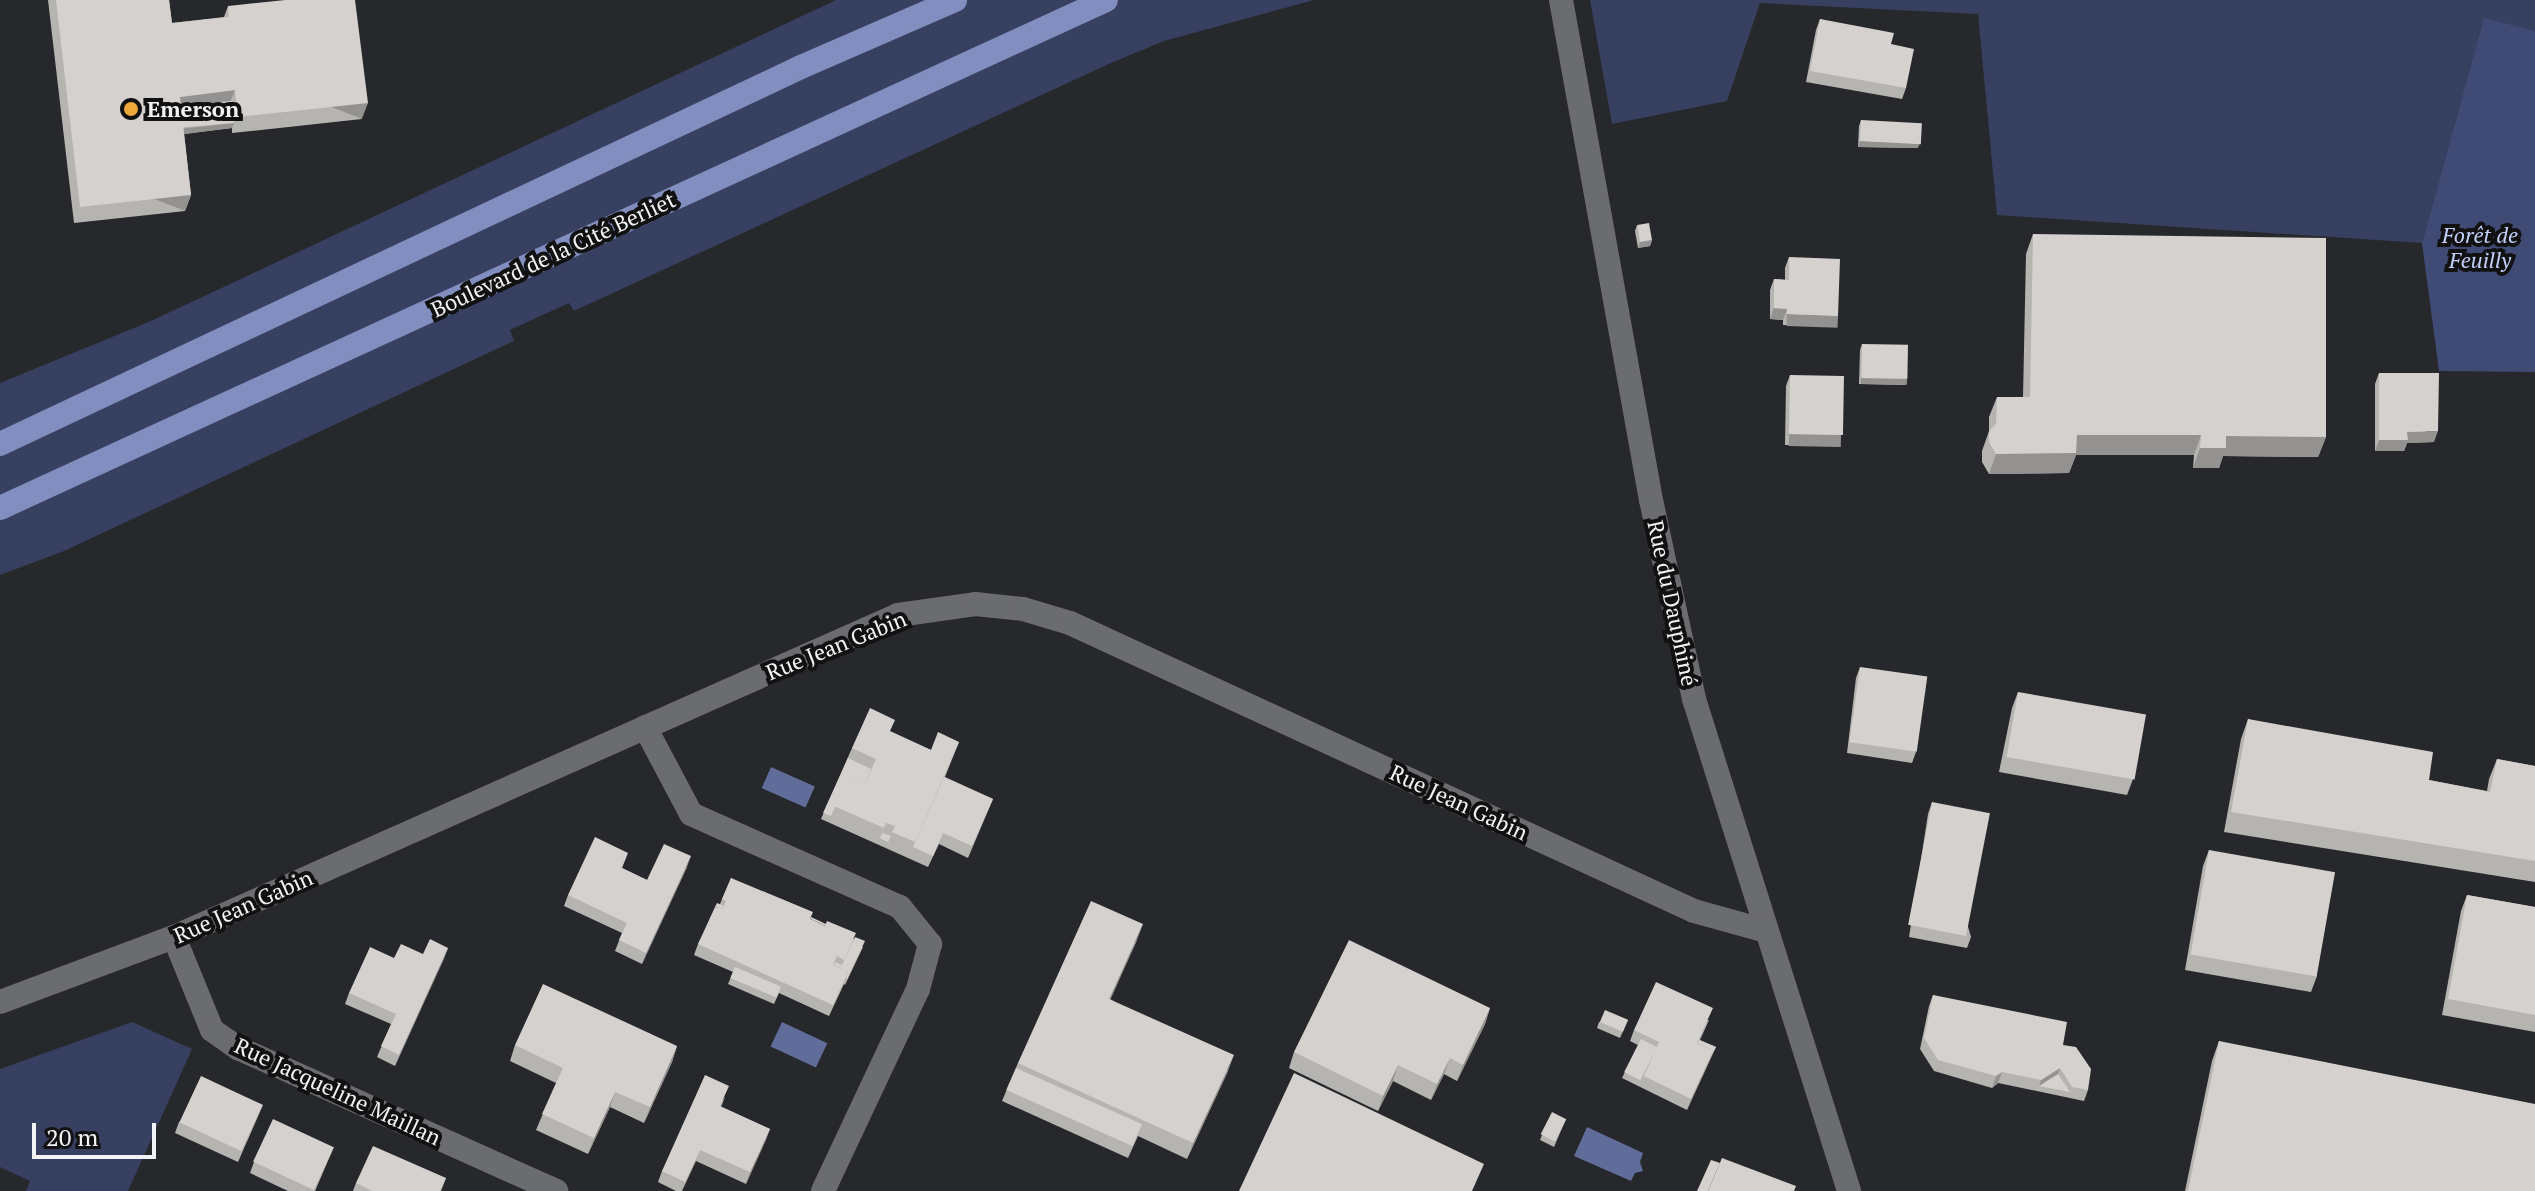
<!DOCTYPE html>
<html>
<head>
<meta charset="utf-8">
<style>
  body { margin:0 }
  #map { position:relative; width:2535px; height:1191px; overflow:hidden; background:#27282b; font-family:"PT Serif",serif }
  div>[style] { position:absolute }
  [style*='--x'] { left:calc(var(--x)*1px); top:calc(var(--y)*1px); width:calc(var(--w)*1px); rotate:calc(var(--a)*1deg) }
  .green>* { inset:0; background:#374060 }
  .forest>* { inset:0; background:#404b75 }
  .water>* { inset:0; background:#606c99; transform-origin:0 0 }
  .minor>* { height:24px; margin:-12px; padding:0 12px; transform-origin:12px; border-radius:12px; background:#6b6c70 }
  .major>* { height:24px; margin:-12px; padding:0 12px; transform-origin:12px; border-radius:12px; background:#818ebf }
  .wall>* { inset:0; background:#b6b4b1 }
  .shaded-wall>* { inset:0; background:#949290; transform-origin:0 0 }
  .building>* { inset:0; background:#d4d1ce; transform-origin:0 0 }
  .dots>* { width:22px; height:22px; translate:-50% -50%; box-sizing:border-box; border:4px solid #111112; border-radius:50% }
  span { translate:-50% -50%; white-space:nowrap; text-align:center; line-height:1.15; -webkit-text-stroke:8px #111112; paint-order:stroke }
  .poi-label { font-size:22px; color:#f2f3f5; font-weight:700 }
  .left { translate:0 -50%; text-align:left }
  .park-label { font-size:22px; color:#c1cff9; font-style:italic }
  .street-label { font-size:22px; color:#f2f3f5 }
  .scale { position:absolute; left:32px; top:1123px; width:124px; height:36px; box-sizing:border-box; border:4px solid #f2f3f5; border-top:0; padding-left:10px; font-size:24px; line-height:28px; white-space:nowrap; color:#f2f3f5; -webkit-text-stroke:6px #111112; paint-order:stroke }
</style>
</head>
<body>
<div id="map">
  <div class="green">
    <div style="clip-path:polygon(836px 0,1314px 0,1164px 41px,1111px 63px,574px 311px,569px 303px,510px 330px,514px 341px,64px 551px,0 575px,0 383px,151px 321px)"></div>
    <div style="clip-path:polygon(1590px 0,2535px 0,2535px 31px,2484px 19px,2422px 243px,1997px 215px,1978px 14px,1760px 3px,1727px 101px,1612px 124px)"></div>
    <div style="clip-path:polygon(132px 1022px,192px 1049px,128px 1191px,26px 1191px,30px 1181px,0 1167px,0 1069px)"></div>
  </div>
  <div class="forest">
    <div style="clip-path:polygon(2484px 18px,2535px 31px,2535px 372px,2439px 371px,2422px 243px)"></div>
  </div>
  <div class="water">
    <div style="left:771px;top:767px;width:48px;height:23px;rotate:24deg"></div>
    <div style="left:782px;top:1022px;width:50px;height:27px;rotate:25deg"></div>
    <div style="clip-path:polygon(1587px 1127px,1643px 1153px,1640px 1162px,1643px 1171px,1635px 1173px,1631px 1181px,1574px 1156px)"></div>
  </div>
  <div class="minor">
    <div style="--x:1561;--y:0;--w:508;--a:79.8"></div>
    <div style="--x:1651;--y:500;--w:204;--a:77.8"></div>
    <div style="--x:1694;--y:699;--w:516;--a:72.51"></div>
    <div style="--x:645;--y:727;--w:98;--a:62.1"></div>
    <div style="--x:691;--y:814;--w:229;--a:24"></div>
    <div style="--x:900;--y:907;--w:48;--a:51"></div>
    <div style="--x:930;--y:944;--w:47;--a:104.9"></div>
    <div style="--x:918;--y:989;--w:223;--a:115.2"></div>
    <div style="--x:174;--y:937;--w:100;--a:67.8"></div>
    <div style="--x:212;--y:1030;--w:32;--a:35"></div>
    <div style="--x:238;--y:1048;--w:349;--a:24.2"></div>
    <div style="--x:0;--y:1002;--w:186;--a:-20.5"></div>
    <div style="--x:174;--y:937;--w:792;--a:-23.98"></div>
    <div style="--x:898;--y:615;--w:78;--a:-8.1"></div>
    <div style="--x:975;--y:604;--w:48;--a:5.9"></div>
    <div style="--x:1023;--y:609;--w:49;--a:16.6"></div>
    <div style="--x:1070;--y:623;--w:687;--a:24.78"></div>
    <div style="--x:1694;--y:911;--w:75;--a:15.5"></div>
  </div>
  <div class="major">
    <div style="--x:0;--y:444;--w:885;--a:-25.2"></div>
    <div style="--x:801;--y:67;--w:168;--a:-23.5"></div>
    <div style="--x:0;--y:508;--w:1217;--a:-24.67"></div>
  </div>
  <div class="wall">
    <div style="clip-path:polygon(48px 0,169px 0,172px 23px,224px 17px,228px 6px,362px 119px,232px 133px,232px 128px,184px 134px,191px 195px,185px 211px,74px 223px)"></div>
    <div style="clip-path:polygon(1820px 19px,1891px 44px,1906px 88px,1902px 99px,1806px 82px,1816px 30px)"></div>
    <div style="clip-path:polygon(1861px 120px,1918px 148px,1858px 147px,1859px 126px)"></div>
    <div style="clip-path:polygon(1637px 225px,1652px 240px,1650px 246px,1638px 248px,1635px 231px)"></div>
    <div style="clip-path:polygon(2033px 234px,2326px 437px,2318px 457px,2223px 456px,2219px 468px,2193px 468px,2194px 455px,2076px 455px,2069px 473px,1989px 474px,1982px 462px,1982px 451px,1989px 431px,1989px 417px,1997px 397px,2023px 397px,2026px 254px)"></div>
    <div style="clip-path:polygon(1789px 257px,1838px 316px,1834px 327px,1783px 325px,1783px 320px,1770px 319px,1770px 290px,1774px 279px,1785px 280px,1785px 268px)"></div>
    <div style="clip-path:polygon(1862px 344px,1907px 379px,1905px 385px,1859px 384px,1860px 350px)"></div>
    <div style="clip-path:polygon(2379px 373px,2434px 442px,2407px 443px,2404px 451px,2375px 451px,2375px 384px)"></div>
    <div style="clip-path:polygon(1790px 375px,1841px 435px,1837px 446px,1785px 445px,1786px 386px)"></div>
    <div style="clip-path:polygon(1860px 667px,1916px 752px,1912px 763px,1847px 753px,1856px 678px)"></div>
    <div style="clip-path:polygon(2018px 692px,2133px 779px,2127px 795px,1999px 772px,2012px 708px)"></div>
    <div style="clip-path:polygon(2248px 719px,2429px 780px,2487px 791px,2489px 779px,2497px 759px,2535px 766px,2535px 882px,2224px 832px,2241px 739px)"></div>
    <div style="clip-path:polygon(891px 732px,931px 750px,959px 742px,945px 777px,993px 799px,968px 858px,939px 844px,928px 867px,821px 819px,852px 748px)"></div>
    <div style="clip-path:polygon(1932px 802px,1971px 937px,1967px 948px,1909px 937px,1928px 814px)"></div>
    <div style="clip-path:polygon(2209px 850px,2317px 976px,2311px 992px,2185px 970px,2203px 866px)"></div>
    <div style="clip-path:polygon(687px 867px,642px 964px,615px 951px,622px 933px,564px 906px,568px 895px,622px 868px,647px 880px)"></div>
    <div style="clip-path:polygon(731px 878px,810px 919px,854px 939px,863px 947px,845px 985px,844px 984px,829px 1016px,779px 993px,774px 1004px,728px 984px,733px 972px,694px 955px,698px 944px,720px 904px)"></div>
    <div style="clip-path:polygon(2467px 895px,2535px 907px,2535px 1032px,2442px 1015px,2461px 911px)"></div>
    <div style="clip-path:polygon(1137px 940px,1110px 999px,1228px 1071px,1187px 1159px,1138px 1136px,1128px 1158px,1002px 1101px,1018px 1063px)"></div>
    <div style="clip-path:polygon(448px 948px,395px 1066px,377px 1057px,391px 1024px,345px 1004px,349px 993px,394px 958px,423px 954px)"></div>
    <div style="clip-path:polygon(1933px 995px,2063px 1045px,2088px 1090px,2084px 1101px,1998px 1083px,1992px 1088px,1934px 1071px,1920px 1049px,1929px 1006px)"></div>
    <div style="clip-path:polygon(1490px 1008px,1485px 1024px,1457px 1081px,1444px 1074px,1431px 1100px,1393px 1081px,1378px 1111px,1289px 1068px,1294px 1052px)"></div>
    <div style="clip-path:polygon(1628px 1020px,1620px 1038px,1597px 1028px,1599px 1022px)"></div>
    <div style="clip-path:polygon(1709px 1020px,1700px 1040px,1716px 1047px,1687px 1110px,1622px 1078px,1638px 1045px,1630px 1041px,1634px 1030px)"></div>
    <div style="clip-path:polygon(2219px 1041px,2535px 1191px,2185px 1191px,2212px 1061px)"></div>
    <div style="clip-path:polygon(515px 1045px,677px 1046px,672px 1062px,644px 1123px,610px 1107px,588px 1154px,536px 1130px,556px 1083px,510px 1061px)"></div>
    <div style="clip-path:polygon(725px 1097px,721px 1107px,770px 1129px,746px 1184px,696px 1161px,682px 1191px,676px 1191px,658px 1182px,662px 1171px)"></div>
    <div style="clip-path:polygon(263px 1105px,238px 1162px,175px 1133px,179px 1122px)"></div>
    <div style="clip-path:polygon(1566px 1119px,1554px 1147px,1540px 1140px,1542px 1135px)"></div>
    <div style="clip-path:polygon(334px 1147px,315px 1191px,288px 1191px,250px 1173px,254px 1162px)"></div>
    <div style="clip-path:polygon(446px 1178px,441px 1191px,353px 1191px,356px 1183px)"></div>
  </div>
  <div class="shaded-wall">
    <div style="clip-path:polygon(235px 90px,229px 106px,176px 112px,180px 97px)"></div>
    <div style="left:368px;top:103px;width:17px;height:131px;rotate:111deg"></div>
    <div style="clip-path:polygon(234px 123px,232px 128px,176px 135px,178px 129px)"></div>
    <div style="clip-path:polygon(1860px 141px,1920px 143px,1918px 148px,1858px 147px)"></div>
    <div style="left:191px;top:195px;width:17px;height:112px;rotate:111deg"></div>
    <div style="clip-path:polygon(1652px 240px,1650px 246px,1638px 248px,1640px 242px)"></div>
    <div style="clip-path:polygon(1774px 308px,1787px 309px,1783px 320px,1770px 319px)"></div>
    <div style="left:1787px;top:314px;width:51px;height:12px;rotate:2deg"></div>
    <div style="left:1861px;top:378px;width:46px;height:6px;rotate:1deg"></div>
    <div style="clip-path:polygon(2438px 431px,2434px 442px,2407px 443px,2404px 451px,2375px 451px,2379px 440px,2407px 432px)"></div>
    <div style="left:1789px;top:434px;width:52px;height:12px;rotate:1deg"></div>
    <div style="clip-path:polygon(2077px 435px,2201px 435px,2194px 455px,2076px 455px,2069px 473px,1989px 474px,1996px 454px)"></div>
    <div style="clip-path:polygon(2226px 436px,2326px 437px,2318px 457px,2223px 456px,2219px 468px,2193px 468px,2200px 448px)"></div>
    <div style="clip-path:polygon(691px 856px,687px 867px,642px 964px,646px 953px)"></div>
    <div style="clip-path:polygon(1143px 924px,1137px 940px,1104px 1014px,1109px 999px)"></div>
    <div style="clip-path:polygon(448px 948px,444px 959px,395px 1066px,399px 1055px)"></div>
    <div style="clip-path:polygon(1490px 1008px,1485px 1024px,1457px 1081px,1463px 1065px)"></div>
    <div style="clip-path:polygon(677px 1046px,672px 1062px,644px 1123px,650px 1107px)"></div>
    <div style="clip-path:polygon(1716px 1047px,1709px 1062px,1687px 1110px,1691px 1099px)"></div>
    <div style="clip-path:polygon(1234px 1055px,1228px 1071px,1187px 1159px,1193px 1143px)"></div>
    <div style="clip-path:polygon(1450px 1058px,1444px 1074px,1431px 1100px,1437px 1084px)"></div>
    <div style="clip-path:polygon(1398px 1065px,1393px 1081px,1378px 1111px,1383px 1096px)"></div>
    <div style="clip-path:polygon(2060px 1068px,2056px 1080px,2039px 1086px,2041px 1080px)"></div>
    <div style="clip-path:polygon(2002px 1072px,1998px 1083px,1992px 1088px,1996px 1076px)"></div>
    <div style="clip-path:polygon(615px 1092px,610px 1107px,588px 1154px,594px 1138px)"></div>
    <div style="clip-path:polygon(770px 1129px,766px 1140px,746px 1184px,750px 1172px)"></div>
  </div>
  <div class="building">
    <div style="clip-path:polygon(56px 0,169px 0,172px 23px,229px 17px,228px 6px,285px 0,355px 0,368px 103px,238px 117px,235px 90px,180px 97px,191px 195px,80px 207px)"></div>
    <div style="clip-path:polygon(1820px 19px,1894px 33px,1891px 44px,1914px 49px,1906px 88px,1810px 71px)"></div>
    <div style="left:232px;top:101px;width:22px;height:51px;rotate:85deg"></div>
    <div style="left:1861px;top:120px;width:61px;height:21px;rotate:3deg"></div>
    <div style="left:1649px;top:223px;width:17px;height:12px;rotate:80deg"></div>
    <div style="clip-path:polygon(2033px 234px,2326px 238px,2326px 437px,2226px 436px,2226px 448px,2200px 448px,2201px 435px,2077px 435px,2076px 453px,1996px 454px,1989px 442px,1989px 431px,1996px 424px,1997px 397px,2030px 397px)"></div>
    <div style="clip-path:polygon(1789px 257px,1840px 259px,1838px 316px,1787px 314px,1787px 309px,1774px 308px,1774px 279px,1789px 280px)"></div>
    <div style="left:1862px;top:344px;width:46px;height:34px;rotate:1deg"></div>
    <div style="clip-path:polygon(2379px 373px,2439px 373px,2438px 431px,2407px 432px,2408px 440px,2379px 440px)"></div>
    <div style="left:1790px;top:375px;width:54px;height:59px;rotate:1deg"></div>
    <div style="left:1860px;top:667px;width:68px;height:76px;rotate:8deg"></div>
    <div style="left:2018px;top:692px;width:130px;height:66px;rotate:10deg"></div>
    <div style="clip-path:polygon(870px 708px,895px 720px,890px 731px,931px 750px,938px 732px,959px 742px,915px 842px,892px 832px,895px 826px,886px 823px,884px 828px,834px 806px,848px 777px,865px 784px,876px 759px,852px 748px)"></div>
    <div style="clip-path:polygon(2248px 719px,2433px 752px,2429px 780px,2490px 792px,2497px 759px,2535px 766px,2535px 861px,2231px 812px)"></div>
    <div style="clip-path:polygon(848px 758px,871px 769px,865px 784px,848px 777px,831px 816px,823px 813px)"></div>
    <div style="clip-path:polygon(944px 777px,993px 799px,972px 846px,943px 833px,933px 856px,913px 847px)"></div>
    <div style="left:1932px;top:802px;width:59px;height:125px;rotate:11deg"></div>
    <div style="clip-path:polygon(882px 833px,891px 836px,888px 842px,880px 838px)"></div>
    <div style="clip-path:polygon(595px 837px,628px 853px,622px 868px,647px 880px,664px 844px,691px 856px,646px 953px,619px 940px,627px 923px,568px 895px)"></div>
    <div style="left:2209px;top:850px;width:128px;height:106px;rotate:10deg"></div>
    <div style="clip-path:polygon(731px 878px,813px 912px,810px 919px,825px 926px,827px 921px,856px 933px,844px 960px,837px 956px,833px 965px,848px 972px,833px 1005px,698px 944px,715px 907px,723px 909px,726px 901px,722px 899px)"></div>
    <div style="clip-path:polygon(2467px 895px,2535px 907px,2535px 1015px,2448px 999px)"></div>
    <div style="clip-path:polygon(1091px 901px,1143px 924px,1109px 999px,1234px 1055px,1193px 1143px,1018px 1063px)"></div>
    <div style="clip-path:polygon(717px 903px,724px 906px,723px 909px,715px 907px)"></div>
    <div style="left:811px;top:917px;width:17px;height:2px;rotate:25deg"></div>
    <div style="clip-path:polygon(855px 937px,865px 941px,847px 979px,846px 978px,848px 972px,834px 965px,835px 962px,842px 965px)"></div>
    <div style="clip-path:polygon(430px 939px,448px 948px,399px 1055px,381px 1046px,396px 1014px,349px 993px,370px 947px,394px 958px,401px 944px,423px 954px)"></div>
    <div style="clip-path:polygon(1349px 940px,1490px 1008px,1463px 1065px,1450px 1058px,1437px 1084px,1398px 1065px,1383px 1096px,1294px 1052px)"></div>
    <div style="left:735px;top:967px;width:50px;height:12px;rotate:23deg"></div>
    <div style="clip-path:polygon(1656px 982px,1713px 1008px,1697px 1043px,1713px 1051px,1691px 1099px,1644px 1076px,1659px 1042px,1634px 1030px)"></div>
    <div style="clip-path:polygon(543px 984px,677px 1046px,650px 1107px,615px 1092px,594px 1138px,542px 1114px,563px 1068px,515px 1045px)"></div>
    <div style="clip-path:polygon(1933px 995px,2067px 1022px,2063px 1045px,2076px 1047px,2091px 1069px,2088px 1090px,2072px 1087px,2060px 1068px,2041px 1080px,2002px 1072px,1996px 1076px,1938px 1060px,1924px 1038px)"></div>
    <div style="left:1605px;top:1010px;width:25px;height:13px;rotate:23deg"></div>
    <div style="left:1641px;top:1039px;width:18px;height:37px;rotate:27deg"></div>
    <div style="clip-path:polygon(1699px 1040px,1716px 1047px,1711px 1056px,1713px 1051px,1698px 1043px)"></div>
    <div style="clip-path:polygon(2219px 1041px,2535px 1104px,2535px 1191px,2188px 1191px)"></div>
    <div style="left:1016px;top:1068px;width:138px;height:24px;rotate:24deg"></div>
    <div style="clip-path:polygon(1294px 1073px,1484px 1164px,1472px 1191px,1239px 1191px)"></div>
    <div style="clip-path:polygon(2058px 1074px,2070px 1092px,2039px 1086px)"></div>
    <div style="clip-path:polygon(705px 1075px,729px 1086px,720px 1106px,770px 1129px,750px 1172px,700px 1150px,685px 1182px,662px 1171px)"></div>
    <div style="left:201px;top:1076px;width:68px;height:51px;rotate:25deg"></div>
    <div style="left:1552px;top:1112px;width:16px;height:25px;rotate:27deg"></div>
    <div style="left:273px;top:1119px;width:67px;height:47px;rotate:25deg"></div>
    <div style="clip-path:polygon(373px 1146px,446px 1178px,440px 1191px,372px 1191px,356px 1183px)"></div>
    <div style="clip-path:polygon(1722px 1158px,1796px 1186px,1794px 1191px,1708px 1191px)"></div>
    <div style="clip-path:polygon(1711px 1160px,1720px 1163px,1708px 1191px,1697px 1191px)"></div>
  </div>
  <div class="dots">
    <div style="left:131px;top:109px;background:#eca93a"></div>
  </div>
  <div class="poi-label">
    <span class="left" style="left:147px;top:109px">Emerson</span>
  </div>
  <div class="park-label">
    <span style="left:2480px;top:247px">Forêt de<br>Feuilly</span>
  </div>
  <div class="street-label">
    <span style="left:553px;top:254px;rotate:-25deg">Boulevard de la Cité Berliet</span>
    <span style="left:1673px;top:603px;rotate:78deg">Rue du Dauphiné</span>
    <span style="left:836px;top:645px;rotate:-22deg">Rue Jean Gabin</span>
    <span style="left:1459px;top:802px;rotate:25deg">Rue Jean Gabin</span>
    <span style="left:243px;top:906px;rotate:-24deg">Rue Jean Gabin</span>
    <span style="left:338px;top:1091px;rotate:25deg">Rue Jacqueline Maillan</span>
  </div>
  <div class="scale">20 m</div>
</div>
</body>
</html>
